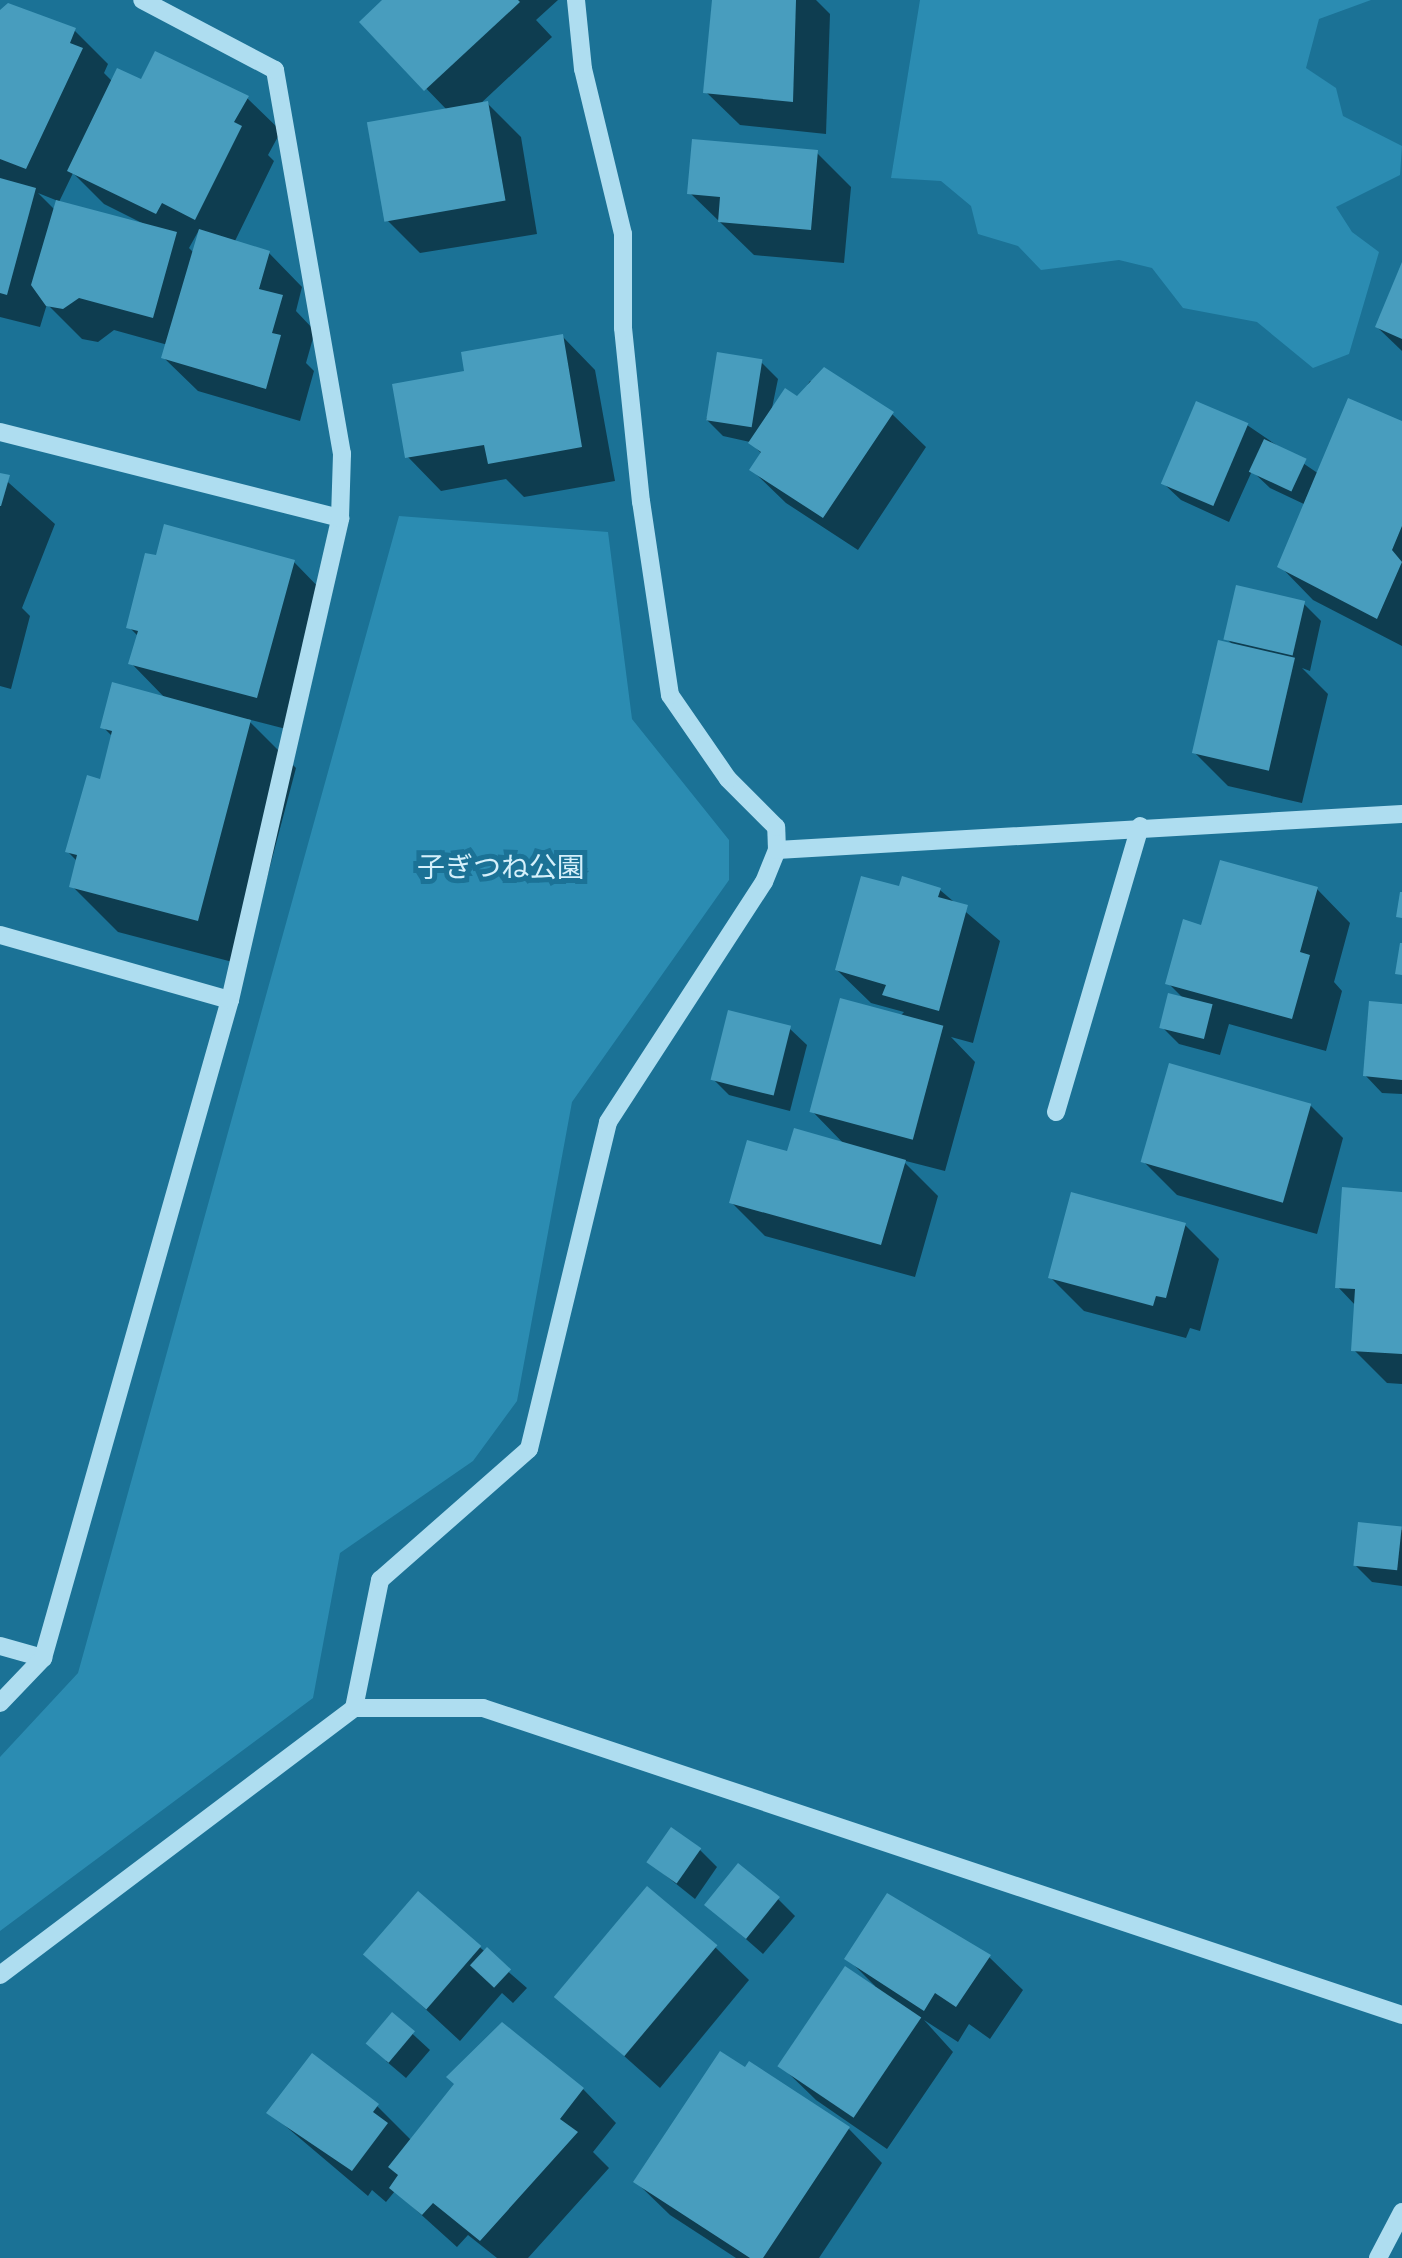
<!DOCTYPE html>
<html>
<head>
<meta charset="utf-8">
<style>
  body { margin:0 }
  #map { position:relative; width:1402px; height:2258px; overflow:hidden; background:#1b7296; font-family:Rubik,"Noto Sans JP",sans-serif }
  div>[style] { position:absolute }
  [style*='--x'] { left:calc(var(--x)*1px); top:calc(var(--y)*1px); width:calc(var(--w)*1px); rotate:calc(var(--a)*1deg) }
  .green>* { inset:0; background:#2b8cb2 }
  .shadow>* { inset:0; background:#0007 }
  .building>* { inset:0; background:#489dbe; transform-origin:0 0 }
  .minor>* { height:18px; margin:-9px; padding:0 9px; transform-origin:9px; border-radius:9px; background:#aeddf0 }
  span { translate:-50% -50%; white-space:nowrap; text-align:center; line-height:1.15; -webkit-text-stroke:10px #1b7296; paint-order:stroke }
  .park-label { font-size:28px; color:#d5f0fb }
</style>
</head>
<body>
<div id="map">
  <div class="green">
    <div style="clip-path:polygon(920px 0,1371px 0,1319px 19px,1306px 68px,1336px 88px,1343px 116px,1402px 146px,1400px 175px,1336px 207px,1352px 232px,1379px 252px,1349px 354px,1313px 368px,1257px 322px,1183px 308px,1152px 268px,1119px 260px,1041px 270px,1018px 246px,978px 234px,971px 206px,941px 181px,891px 178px)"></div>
    <div style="clip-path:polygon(399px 516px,608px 532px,632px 719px,729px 840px,729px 880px,572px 1102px,517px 1401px,473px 1461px,340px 1553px,313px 1698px,0 1931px,0 1757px,78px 1673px)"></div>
  </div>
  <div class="shadow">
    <div style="clip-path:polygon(386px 0,558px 0,536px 20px,552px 37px,479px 105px,487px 103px,521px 137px,537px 234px,420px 253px,387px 220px,447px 110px,362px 22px)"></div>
    <div style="clip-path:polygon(715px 0,816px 0,830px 14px,826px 134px,740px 125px,706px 92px)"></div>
    <div style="clip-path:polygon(evenodd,0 12px,74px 30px,108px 64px,104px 73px,113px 82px,247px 98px,281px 131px,268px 155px,274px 161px,234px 243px,269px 253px,302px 287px,296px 311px,315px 331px,306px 363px,314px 371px,300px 421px,198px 391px,164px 358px,168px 345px,114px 330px,98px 342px,82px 339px,47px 304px,40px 327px,0 317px,0 12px,73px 173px,104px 204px,144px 224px,58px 204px,73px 173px,0 12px,38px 193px,58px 201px,55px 210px,38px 193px,0 12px,199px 230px,201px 231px,194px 253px,189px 248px,199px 230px)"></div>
    <div style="clip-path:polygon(817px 153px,851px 187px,844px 263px,754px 255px,690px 193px)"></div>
    <div style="clip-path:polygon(1402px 268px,1402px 351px,1377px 327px)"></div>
    <div style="clip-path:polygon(562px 336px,595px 370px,615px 481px,524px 497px,506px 479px,441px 491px,408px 457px,467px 373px)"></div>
    <div style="clip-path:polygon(761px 362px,778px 379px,771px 413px,798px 400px,810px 381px,892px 414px,926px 447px,858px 550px,786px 503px,752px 470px,762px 454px,750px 442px,723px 436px,706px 419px)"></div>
    <div style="clip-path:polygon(1402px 423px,1402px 646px,1313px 600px,1280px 566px,1306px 505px,1270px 488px,1252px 471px,1229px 522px,1181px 500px,1163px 483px,1247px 425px,1319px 474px)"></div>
    <div style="clip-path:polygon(0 475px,55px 524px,22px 608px,30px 616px,11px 689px,0 686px)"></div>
    <div style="clip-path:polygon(294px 562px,327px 596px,290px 730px,247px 719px,296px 768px,244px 965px,118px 932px,72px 886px,78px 862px,68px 852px,102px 782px,113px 737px,103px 727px,167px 700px,131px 663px,139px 637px,129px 627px)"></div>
    <div style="clip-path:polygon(1304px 604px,1321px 621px,1310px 671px,1302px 668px,1328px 694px,1302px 803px,1228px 786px,1194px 752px,1234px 646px,1226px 638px)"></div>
    <div style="clip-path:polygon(901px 889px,940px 890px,1000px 941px,973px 1043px,951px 1037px,975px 1062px,945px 1171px,902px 1160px,938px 1196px,915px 1277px,765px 1236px,732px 1203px,789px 1154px,846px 1146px,812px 1111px,904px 1012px,871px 1003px,837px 970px)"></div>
    <div style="clip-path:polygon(1317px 889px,1350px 923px,1334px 982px,1342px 991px,1326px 1051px,1229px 1024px,1220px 1055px,1179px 1044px,1162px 1027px,1185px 1000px,1168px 983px,1203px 928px)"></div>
    <div style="clip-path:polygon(1402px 1006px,1402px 1094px,1382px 1093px,1365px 1075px)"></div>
    <div style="clip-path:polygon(789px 1028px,807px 1045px,790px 1111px,729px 1095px,712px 1078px)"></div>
    <div style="clip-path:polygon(1310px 1105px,1343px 1138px,1317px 1234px,1177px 1195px,1143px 1161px)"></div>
    <div style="clip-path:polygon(1402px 1194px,1402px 1384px,1387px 1383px,1354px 1350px,1356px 1306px,1338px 1287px)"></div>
    <div style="clip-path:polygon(1185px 1225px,1219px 1259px,1200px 1331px,1190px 1328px,1186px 1338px,1084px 1311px,1051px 1278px)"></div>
    <div style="clip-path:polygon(1361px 1525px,1402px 1530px,1402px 1586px,1372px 1582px,1355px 1565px)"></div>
    <div style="clip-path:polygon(700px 1850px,717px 1867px,695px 1899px,650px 1863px)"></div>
    <div style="clip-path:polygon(418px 1894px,527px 1988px,513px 2003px,502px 1993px,460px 2041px,365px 1953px)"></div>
    <div style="clip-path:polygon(778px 1899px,795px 1916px,763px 1954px,706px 1904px)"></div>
    <div style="clip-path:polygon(715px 1947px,749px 1980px,660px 2088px,558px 1997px)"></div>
    <div style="clip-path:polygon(989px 1957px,1023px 1990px,990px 2039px,969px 2024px,958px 2042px,924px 2020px,953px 2052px,887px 2149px,816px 2100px,782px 2067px,875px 1986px,847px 1958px)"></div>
    <div style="clip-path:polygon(392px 2015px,430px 2050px,406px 2078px,386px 2061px)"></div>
    <div style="clip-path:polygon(583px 2089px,616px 2123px,593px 2152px,609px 2168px,528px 2258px,497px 2258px,468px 2235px,457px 2247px,395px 2191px,386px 2202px,372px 2190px,368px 2196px,270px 2113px,377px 2106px,412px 2141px)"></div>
    <div style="clip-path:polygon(849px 2129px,882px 2163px,819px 2258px,736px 2258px,670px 2215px,636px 2182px)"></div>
  </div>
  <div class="building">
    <div style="clip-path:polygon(382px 0,518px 0,520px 2px,424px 91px,359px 22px)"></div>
    <div style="clip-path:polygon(712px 0,796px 0,793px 102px,703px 93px)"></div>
    <div style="clip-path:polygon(8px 3px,76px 28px,70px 43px,83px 48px,26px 169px,0 159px,0 10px)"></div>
    <div style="clip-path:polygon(155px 51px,249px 96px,234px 122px,242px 126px,195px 220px,162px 203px,156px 214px,67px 171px,117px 68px,141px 79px)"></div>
    <div style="left:488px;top:101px;width:101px;height:123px;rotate:80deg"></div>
    <div style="clip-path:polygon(692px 139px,818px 150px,811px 230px,718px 222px,720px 197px,687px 194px)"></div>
    <div style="clip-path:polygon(0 178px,36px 188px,7px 295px,0 293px)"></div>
    <div style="clip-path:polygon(56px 200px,177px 232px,153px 318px,79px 298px,63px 309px,46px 306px,31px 285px)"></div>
    <div style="clip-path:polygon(199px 229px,270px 251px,259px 289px,283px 295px,272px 333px,281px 335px,266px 389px,161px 358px)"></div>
    <div style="clip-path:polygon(1402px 262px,1402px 339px,1375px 327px)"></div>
    <div style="clip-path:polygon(563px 334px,582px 447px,488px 464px,484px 445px,405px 458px,392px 384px,464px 371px,461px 352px)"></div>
    <div style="left:717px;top:352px;width:46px;height:69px;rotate:9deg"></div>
    <div style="clip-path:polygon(824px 367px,894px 412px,823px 518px,749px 470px,761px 452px,748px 443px,785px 388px,797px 396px)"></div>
    <div style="clip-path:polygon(1348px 398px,1402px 421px,1402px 526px,1392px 550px,1402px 562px,1377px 619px,1277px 567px)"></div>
    <div style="left:1196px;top:401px;width:57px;height:90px;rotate:23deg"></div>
    <div style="left:1264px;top:439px;width:47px;height:36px;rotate:25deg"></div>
    <div style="clip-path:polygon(0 473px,10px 475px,1px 506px,0 506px)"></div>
    <div style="clip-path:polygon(164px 524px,295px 560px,257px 698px,128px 664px,138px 631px,126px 628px,145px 553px,156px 555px)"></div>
    <div style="left:1236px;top:585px;width:71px;height:56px;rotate:13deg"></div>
    <div style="left:1218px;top:640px;width:79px;height:116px;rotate:13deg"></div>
    <div style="clip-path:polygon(112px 682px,251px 720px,198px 921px,69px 887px,77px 855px,65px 852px,87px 775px,100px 779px,112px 731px,100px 728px)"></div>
    <div style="clip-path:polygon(1220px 860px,1318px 887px,1300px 952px,1310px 955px,1292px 1019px,1165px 984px,1183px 919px,1201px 925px)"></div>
    <div style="clip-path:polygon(861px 876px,899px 886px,902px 876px,941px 888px,938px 897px,968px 905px,939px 1011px,882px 995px,886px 985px,835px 970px)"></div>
    <div style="clip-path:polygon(1400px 892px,1402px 892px,1402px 918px,1396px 917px)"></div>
    <div style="clip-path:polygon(1400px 943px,1402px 943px,1402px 975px,1395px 974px)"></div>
    <div style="left:1168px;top:993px;width:46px;height:36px;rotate:14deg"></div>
    <div style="left:840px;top:998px;width:107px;height:118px;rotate:15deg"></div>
    <div style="clip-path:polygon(1369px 1001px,1402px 1004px,1402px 1080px,1363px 1076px)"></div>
    <div style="left:728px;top:1010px;width:65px;height:72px;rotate:14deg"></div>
    <div style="left:1169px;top:1063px;width:148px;height:103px;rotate:16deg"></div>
    <div style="clip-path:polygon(794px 1128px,906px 1160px,881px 1245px,729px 1203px,747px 1140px,787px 1151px)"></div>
    <div style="clip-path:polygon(1342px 1187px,1402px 1192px,1402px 1354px,1351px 1351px,1355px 1289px,1335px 1288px)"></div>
    <div style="clip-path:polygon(1071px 1192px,1186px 1223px,1166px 1298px,1156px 1296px,1153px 1306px,1048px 1278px)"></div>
    <div style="left:1358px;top:1522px;width:44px;height:44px;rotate:6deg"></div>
    <div style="left:671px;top:1827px;width:37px;height:43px;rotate:35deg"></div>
    <div style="left:738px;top:1863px;width:54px;height:54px;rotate:39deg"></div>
    <div style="left:647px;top:1886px;width:92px;height:145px;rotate:40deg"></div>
    <div style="left:418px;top:1891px;width:84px;height:84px;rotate:41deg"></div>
    <div style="clip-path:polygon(887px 1893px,991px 1955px,956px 2007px,935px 1993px,924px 2011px,844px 1959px)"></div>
    <div style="left:487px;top:1947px;width:33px;height:25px;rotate:43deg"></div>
    <div style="left:845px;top:1966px;width:92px;height:121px;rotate:34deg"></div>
    <div style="left:392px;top:2012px;width:30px;height:41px;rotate:40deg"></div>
    <div style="clip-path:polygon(502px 2022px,584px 2088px,560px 2119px,578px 2132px,480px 2241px,433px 2203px,422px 2215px,389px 2188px,398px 2175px,388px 2167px,454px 2084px,446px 2077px)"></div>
    <div style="clip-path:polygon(720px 2051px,745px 2067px,749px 2061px,850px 2127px,763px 2258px,750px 2258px,633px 2182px)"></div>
    <div style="clip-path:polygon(312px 2053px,379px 2104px,373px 2112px,388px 2123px,352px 2171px,266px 2113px)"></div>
  </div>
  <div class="minor">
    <div style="--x:0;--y:432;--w:351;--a:14.2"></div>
    <div style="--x:777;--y:850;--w:626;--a:-3.3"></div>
    <div style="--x:0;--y:935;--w:239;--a:15.8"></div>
    <div style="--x:1056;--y:1112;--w:298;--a:-73.6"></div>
    <div style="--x:0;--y:1646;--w:45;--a:15.6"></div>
    <div style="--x:0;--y:1703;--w:62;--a:-46.3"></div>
    <div style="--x:43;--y:1658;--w:684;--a:-74.14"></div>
    <div style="--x:230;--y:1000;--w:494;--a:-77.1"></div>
    <div style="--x:340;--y:518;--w:64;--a:-88.2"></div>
    <div style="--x:342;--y:454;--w:390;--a:-99.9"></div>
    <div style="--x:275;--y:70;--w:150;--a:-152.2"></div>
    <div style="--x:354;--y:1708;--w:129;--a:0"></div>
    <div style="--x:483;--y:1708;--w:969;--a:18.47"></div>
    <div style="--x:0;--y:1975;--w:443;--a:-37"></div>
    <div style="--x:354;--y:1708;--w:131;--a:-78.5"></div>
    <div style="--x:380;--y:1580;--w:198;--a:-41.3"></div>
    <div style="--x:529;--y:1449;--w:336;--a:-76.4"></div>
    <div style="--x:608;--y:1122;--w:286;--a:-57"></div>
    <div style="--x:764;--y:882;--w:35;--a:-68"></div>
    <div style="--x:777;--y:850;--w:23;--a:-92"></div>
    <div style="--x:776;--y:827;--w:68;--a:-135"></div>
    <div style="--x:728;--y:779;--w:102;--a:-124.6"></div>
    <div style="--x:670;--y:695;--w:195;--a:-98.5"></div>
    <div style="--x:641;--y:502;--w:175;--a:-95.9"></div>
    <div style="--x:623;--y:328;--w:94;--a:-90"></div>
    <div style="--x:623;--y:234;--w:170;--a:-103.6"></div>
    <div style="--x:583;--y:69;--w:69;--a:-95.8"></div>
    <div style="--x:1378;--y:2258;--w:52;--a:-62.4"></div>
  </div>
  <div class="park-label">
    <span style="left:501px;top:868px">子ぎつね公園</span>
  </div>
</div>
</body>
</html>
